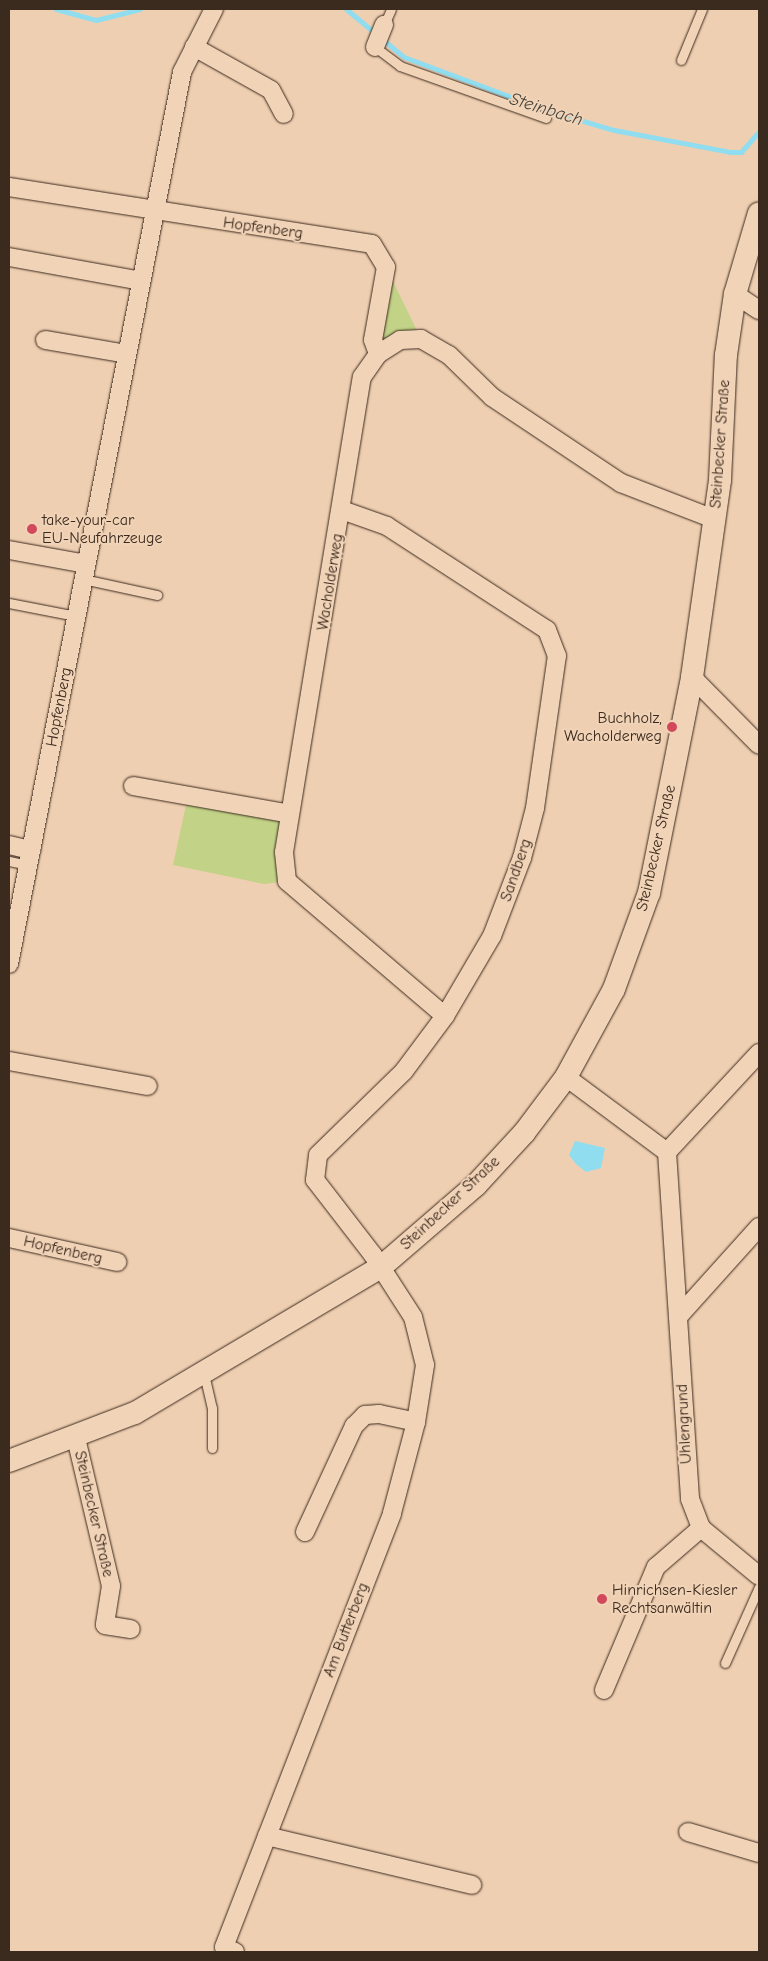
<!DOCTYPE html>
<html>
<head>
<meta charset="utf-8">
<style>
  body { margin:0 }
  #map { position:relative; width:768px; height:1961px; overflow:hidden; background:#efcfb1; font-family:"Comic Neue",sans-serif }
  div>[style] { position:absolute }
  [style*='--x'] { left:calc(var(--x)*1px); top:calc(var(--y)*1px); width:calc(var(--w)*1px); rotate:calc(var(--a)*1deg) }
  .green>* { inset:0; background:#c2d286 }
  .water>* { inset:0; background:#90ddf0 }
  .stream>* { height:5px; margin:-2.5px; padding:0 2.5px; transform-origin:2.5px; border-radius:2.5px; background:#90ddf0 }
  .roads { filter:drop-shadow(0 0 1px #3b2a1e) drop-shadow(0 0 1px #3b2a1e) }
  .service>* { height:9px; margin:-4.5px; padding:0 4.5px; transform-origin:4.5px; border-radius:4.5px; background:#f1d3b7 }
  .minor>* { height:18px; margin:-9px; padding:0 9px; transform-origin:9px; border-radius:9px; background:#f1d3b7 }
  .tertiary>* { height:22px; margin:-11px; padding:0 11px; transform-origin:11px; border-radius:11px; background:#f1d3b7 }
  .dots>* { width:14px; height:14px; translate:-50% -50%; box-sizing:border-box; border:2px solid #f1d3b7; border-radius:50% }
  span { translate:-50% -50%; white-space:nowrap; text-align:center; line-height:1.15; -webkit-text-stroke:4px #f1d3b7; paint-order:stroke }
  .street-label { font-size:16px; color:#3b2a1e }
  .poi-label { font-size:16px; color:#3b2a1e }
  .left { translate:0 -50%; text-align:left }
  .right { translate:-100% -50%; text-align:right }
  .water-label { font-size:18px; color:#48453e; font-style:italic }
  .frame { position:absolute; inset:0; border:10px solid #3b2a1e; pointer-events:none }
</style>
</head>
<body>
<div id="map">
  <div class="green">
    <div style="clip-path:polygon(386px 267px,421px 339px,378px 354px)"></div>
    <div style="clip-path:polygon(188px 796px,290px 814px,287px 881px,264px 884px,173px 865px)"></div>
  </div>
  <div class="water">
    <div style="clip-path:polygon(575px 1141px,605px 1148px,601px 1168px,586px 1172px,576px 1164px,569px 1155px)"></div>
  </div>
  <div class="stream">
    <div style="--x:56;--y:9;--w:41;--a:15.4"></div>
    <div style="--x:96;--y:20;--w:45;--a:-14"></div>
    <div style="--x:346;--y:9;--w:75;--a:39.6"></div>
    <div style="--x:404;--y:57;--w:152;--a:20.5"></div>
    <div style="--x:546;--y:110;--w:71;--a:16.4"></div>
    <div style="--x:614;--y:130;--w:118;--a:10.7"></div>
    <div style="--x:730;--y:152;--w:11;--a:0"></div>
    <div style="--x:741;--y:152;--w:28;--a:-49"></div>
  </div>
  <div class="roads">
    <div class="service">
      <div style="--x:384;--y:25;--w:17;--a:-66"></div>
      <div style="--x:375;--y:47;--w:31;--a:37"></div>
      <div style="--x:400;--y:66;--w:155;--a:19.6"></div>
      <div style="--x:681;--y:60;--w:55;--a:-67.6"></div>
      <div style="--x:83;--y:579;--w:76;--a:12.2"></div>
      <div style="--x:9;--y:603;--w:68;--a:11"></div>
      <div style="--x:9;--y:861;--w:19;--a:12"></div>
      <div style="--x:204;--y:1374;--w:35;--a:77"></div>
      <div style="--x:212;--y:1408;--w:40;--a:90"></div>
      <div style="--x:725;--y:1663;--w:83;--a:-65.9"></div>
    </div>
    <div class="minor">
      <div style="--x:194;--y:47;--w:88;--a:29.2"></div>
      <div style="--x:271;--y:90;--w:27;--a:62"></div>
      <div style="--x:375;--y:47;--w:24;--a:-68"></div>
      <div style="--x:9;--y:187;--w:367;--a:8.9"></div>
      <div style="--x:372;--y:244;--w:27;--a:59"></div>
      <div style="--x:386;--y:267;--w:74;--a:100.1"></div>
      <div style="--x:373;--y:340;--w:15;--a:70"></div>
      <div style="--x:9;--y:257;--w:134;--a:10.3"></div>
      <div style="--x:735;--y:294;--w:29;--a:34"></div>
      <div style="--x:45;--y:340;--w:83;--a:9.7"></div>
      <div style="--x:9;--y:550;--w:78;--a:10.3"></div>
      <div style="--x:692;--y:677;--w:95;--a:45.4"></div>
      <div style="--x:133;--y:786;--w:159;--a:10.1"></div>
      <div style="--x:9;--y:845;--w:23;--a:13"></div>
      <div style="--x:9;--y:964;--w:909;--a:-79.02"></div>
      <div style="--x:182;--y:72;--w:71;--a:-63.1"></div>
      <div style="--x:445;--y:1016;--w:208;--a:-139.5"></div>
      <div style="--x:287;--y:881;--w:29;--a:-96"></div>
      <div style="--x:284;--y:852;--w:481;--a:-80.7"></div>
      <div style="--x:362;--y:377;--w:28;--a:-55"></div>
      <div style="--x:378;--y:354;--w:26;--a:-32"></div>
      <div style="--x:400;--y:340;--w:21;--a:-3"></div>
      <div style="--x:421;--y:339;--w:32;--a:30"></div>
      <div style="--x:449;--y:355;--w:60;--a:44.3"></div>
      <div style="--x:492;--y:397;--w:155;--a:33.7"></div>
      <div style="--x:621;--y:483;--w:100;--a:21.2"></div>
      <div style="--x:9;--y:1061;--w:141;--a:10.2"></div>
      <div style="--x:566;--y:1077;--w:126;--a:36.6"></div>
      <div style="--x:667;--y:1152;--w:348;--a:86.2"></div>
      <div style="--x:690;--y:1499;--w:31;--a:69"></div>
      <div style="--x:701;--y:1528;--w:75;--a:39.6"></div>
      <div style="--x:667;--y:1152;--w:135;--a:-47.1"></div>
      <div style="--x:9;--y:1238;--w:111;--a:12.5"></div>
      <div style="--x:678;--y:1317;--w:121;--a:-48"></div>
      <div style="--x:76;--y:1438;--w:152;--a:76.7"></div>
      <div style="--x:111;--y:1586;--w:39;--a:99"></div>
      <div style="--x:105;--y:1625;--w:26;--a:9"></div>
      <div style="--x:305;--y:1532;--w:117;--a:-65.2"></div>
      <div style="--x:354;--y:1426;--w:16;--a:-45"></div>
      <div style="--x:365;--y:1415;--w:14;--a:-4"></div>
      <div style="--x:379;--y:1414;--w:38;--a:12"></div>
      <div style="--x:604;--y:1690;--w:134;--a:-67.1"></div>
      <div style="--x:656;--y:1567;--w:60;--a:-40.9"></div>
      <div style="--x:688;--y:1832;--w:74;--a:16.5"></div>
      <div style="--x:267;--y:1836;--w:211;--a:13.4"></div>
      <div style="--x:235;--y:1952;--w:12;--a:-156"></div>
      <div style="--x:224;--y:1947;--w:465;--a:-68.8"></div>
      <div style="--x:392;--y:1513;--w:94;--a:-75.2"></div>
      <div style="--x:416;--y:1422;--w:58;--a:-81"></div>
      <div style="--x:425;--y:1365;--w:49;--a:-104"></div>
      <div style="--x:413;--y:1317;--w:74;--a:-122.8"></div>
      <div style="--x:373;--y:1255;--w:95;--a:-127.7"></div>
      <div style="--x:315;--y:1180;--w:25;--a:-83"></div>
      <div style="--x:318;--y:1155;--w:120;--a:-44.3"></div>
      <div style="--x:404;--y:1071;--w:69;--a:-53.3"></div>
      <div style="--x:445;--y:1016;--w:93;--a:-59.6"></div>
      <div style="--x:492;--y:936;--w:84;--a:-69"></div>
      <div style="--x:522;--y:858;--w:52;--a:-75.4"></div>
      <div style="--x:535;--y:808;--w:154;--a:-81.8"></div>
      <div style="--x:557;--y:656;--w:28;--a:-111"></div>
      <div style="--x:547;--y:630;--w:191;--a:-147"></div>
      <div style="--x:387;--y:526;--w:48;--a:-160.4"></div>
    </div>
    <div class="tertiary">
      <div style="--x:9;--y:1461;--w:135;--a:-20.9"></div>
      <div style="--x:135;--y:1413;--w:286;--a:-30.7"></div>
      <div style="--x:381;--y:1267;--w:125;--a:-40.8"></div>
      <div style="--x:476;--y:1185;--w:71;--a:-47.3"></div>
      <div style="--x:524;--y:1133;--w:70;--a:-53.1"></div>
      <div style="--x:566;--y:1077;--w:100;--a:-61.4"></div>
      <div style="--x:614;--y:989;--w:102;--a:-70"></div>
      <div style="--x:649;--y:893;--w:220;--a:-78.7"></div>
      <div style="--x:692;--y:677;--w:199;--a:-81.9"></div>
      <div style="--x:720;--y:480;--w:125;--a:-87.3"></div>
      <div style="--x:726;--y:355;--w:62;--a:-81.6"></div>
      <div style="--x:735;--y:294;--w:84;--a:-73.5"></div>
    </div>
  </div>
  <div class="dots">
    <div style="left:32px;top:529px;background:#d1495b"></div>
    <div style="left:672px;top:727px;background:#d1495b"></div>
    <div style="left:602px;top:1599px;background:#d1495b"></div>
  </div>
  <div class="street-label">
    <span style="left:263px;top:228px;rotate:8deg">Hopfenberg</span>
    <span style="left:720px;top:444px;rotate:-86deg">Steinbecker Straße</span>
    <span style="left:330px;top:582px;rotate:-81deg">Wacholderweg</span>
    <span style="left:59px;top:707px;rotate:-79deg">Hopfenberg</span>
    <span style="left:656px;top:848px;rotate:-77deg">Steinbecker Straße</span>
    <span style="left:516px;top:870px;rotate:-71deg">Sandberg</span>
    <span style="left:450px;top:1203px;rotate:-43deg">Steinbecker Straße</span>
    <span style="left:63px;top:1250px;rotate:13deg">Hopfenberg</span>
    <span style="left:684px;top:1424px;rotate:-93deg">Uhlengrund</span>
    <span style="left:94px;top:1514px;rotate:77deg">Steinbecker Straße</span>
    <span style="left:346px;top:1630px;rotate:-69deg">Am Butterberg</span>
  </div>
  <div class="poi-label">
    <span class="left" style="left:42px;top:529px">take-your-car<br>EU-Neufahrzeuge</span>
    <span class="right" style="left:662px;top:727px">Buchholz,<br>Wacholderweg</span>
    <span class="left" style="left:612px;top:1599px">Hinrichsen-Kiesler<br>Rechtsanwältin</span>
  </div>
  <div class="water-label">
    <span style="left:546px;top:110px;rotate:17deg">Steinbach</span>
  </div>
  <div class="frame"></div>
</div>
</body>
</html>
